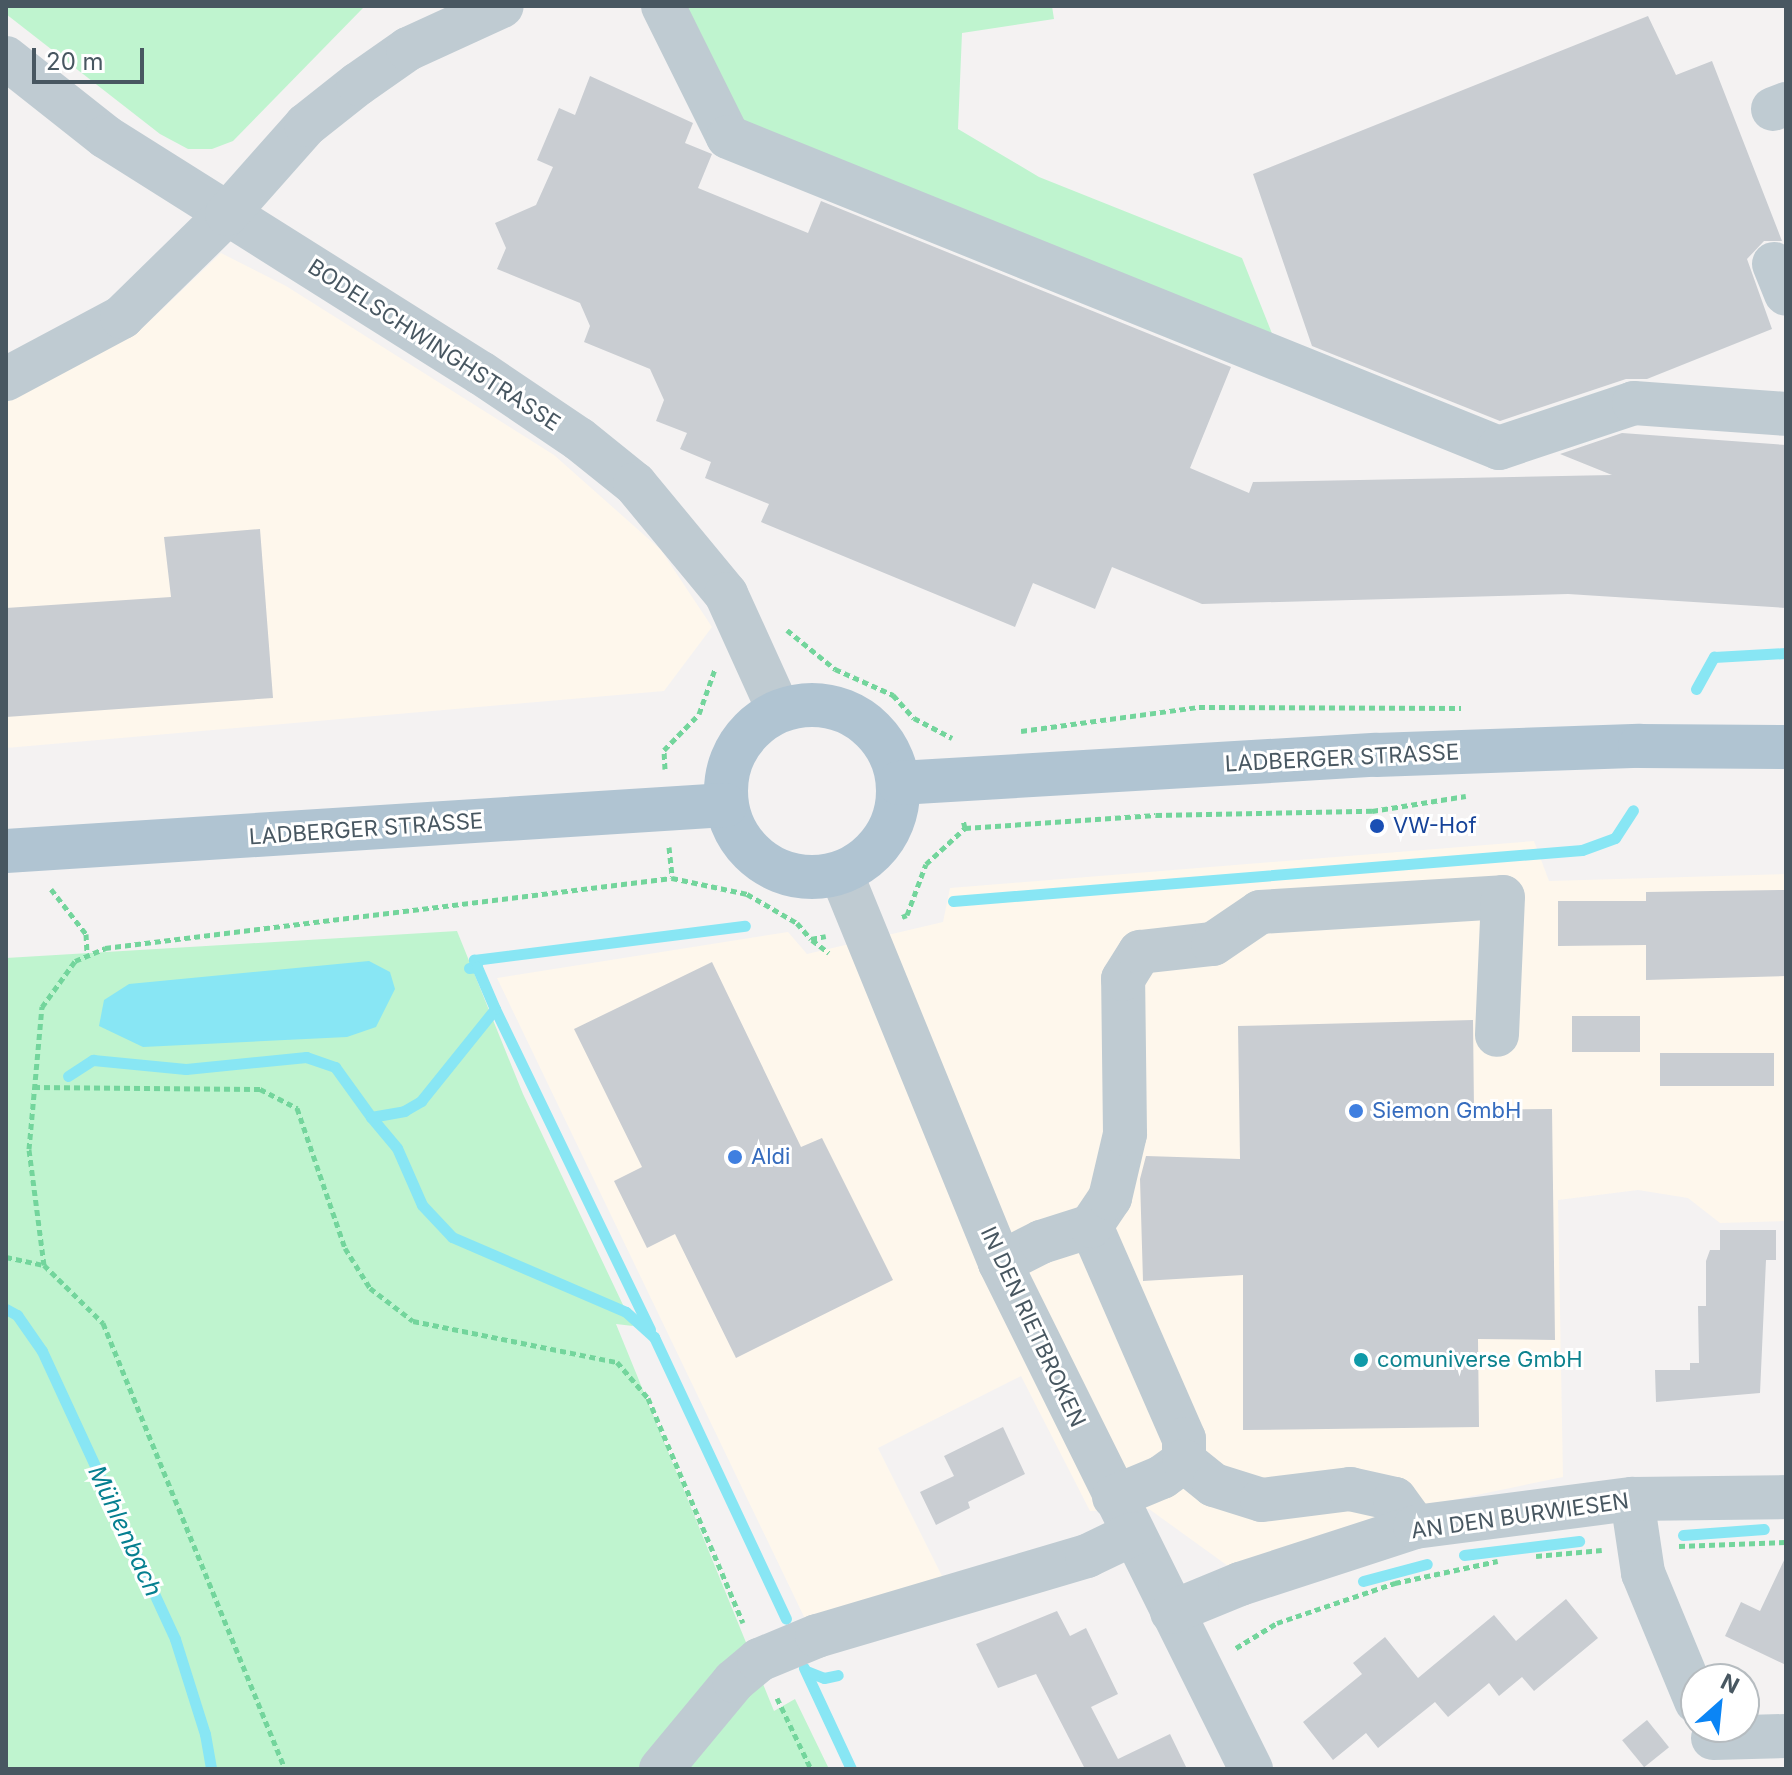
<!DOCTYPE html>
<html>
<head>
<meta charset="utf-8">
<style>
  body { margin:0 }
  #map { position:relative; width:1792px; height:1775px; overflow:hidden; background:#f4f2f2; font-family:Inter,sans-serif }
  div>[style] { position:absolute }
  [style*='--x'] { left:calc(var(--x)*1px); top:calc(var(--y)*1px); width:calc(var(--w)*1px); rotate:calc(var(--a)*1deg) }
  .commercial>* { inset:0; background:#fef7ec }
  .green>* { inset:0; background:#bff4cf }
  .water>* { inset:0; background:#88e6f4 }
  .stream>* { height:11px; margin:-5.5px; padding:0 5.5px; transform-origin:5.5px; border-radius:5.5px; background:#88e6f4 }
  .building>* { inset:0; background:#c9cdd2; transform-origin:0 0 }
  .path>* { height:5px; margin-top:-2.5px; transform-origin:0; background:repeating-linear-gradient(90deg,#73d59c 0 6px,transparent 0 10px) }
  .minor>* { height:44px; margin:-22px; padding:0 22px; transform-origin:22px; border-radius:22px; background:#bfcbd2 }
  .major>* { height:44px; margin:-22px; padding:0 22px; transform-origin:22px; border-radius:22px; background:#b0c4d2 }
  .major>.ring { margin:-22px; padding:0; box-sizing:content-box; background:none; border:44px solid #b0c4d2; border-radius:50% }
  .dots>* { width:22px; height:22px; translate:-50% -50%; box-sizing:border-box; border:4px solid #fff; border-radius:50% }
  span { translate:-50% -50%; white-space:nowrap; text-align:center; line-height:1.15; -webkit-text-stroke:6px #fff; paint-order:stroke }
  .street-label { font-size:22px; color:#485761 }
  .transit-label { font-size:22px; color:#164399 }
  .left { translate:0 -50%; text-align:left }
  .shop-label { font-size:22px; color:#366cbe }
  .culture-label { font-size:22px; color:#0d838f }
  .water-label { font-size:24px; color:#057f90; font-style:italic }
  .frame { position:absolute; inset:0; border:8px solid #485761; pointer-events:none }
  .north { position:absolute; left:1680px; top:1663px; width:80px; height:80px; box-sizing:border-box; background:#fff; border:2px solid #b6bcc0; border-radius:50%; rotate:27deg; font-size:22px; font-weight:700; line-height:32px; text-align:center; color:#485761 }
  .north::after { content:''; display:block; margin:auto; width:28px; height:36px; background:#0b85f5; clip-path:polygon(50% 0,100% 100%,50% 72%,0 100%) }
  .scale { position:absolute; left:32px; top:48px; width:112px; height:36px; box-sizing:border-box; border:4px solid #485761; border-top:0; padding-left:10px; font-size:24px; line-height:28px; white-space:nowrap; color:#485761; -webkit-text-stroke:6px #fff; paint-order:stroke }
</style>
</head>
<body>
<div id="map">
  <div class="commercial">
    <div style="clip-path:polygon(221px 253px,286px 286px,554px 455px,661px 550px,712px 627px,664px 691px,6px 748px,6px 399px,135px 335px)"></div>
    <div style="clip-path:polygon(1534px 841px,1549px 881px,1786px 874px,1786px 1221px,1720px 1223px,1688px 1198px,1638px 1190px,1558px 1200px,1563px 1477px,1385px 1514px,1228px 1566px,1149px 1509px,1090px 1511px,1021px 1376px,878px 1448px,945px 1582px,807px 1623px,497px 978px,788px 932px,807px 954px,943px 922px,950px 888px)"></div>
  </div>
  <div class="green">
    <div style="clip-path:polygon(8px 6px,363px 6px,363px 8px,233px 141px,212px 149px,188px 149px,160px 134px,6px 14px)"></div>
    <div style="clip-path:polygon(672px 6px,1052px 6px,1054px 19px,962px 33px,958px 129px,1039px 177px,1242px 258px,1279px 351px,733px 126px)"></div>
    <div style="clip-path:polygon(457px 931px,523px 1094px,633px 1326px,616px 1324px,774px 1711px,795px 1699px,829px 1769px,6px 1769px,6px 958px)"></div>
  </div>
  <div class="water">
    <div style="clip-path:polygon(369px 961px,390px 972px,395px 989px,376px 1027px,347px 1037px,143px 1047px,99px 1026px,104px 1000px,129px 984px)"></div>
  </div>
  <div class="stream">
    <div style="--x:1696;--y:689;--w:37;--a:-61"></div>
    <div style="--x:1714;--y:657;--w:72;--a:-3.2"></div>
    <div style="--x:953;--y:901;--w:631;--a:-4.64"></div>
    <div style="--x:1582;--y:850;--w:35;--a:-20"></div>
    <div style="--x:1615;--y:838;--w:33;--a:-57"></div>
    <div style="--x:469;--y:968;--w:8;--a:-7"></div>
    <div style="--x:477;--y:967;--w:8;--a:-113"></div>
    <div style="--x:474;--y:960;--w:273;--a:-7.2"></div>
    <div style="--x:495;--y:1009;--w:356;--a:64.2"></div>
    <div style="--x:68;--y:1076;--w:30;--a:-33"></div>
    <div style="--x:93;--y:1060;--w:93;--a:5.5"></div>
    <div style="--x:186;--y:1069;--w:121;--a:-5.7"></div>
    <div style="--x:306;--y:1057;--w:31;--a:19"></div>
    <div style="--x:335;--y:1067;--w:62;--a:54.2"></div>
    <div style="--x:371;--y:1117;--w:34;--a:-10"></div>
    <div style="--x:404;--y:1111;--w:20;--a:-30"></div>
    <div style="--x:421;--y:1101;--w:118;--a:-51.2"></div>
    <div style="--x:495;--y:1009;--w:46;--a:-113.2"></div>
    <div style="--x:371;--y:1117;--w:40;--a:50"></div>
    <div style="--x:397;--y:1148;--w:62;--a:66.3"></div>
    <div style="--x:422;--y:1205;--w:44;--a:46.8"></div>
    <div style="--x:452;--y:1237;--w:189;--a:23.3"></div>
    <div style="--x:626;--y:1312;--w:38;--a:42"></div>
    <div style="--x:654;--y:1337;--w:311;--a:64.9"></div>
    <div style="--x:6;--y:1309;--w:13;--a:29"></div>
    <div style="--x:17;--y:1315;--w:44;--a:55.2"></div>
    <div style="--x:42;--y:1351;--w:317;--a:65.2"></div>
    <div style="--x:175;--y:1639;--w:100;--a:72.5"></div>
    <div style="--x:205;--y:1734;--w:36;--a:80"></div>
    <div style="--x:1683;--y:1535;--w:81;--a:-4.2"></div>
    <div style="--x:1464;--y:1555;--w:116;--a:-6.9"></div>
    <div style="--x:1363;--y:1581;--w:66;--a:-14.9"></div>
    <div style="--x:804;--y:1668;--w:111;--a:65"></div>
    <div style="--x:806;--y:1671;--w:19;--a:21"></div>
    <div style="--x:824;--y:1678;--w:14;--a:-12"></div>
  </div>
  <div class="building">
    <div style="clip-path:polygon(1648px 16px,1676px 75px,1712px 61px,1782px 241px,1764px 241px,1747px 259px,1772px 329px,1647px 379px,1626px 379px,1500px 421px,1312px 346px,1253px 174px)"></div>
    <div style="clip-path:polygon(590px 76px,693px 123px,685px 143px,712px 154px,698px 188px,808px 233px,821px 201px,1231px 367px,1190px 468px,1249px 493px,1253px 482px,1612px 475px,1560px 454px,1622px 433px,1786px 445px,1786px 608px,1568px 594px,1202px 604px,1112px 567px,1095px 609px,1033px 583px,1015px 627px,761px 522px,769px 504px,705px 478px,711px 462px,680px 449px,687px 433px,656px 421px,664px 400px,650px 369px,584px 342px,590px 326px,580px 303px,497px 269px,506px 248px,495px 223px,536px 205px,553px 167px,537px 160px,559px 108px,575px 115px)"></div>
    <div style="clip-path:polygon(260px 529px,273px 698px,6px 717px,6px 608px,171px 597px,164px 537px)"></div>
    <div style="clip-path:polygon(1786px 890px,1786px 976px,1646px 980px,1646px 945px,1558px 946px,1558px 901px,1646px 901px,1646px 892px)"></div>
    <div style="clip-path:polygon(712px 962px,801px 1147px,822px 1138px,893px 1280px,736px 1358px,675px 1234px,647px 1248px,614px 1181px,642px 1167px,574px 1029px)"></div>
    <div style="left:1572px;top:1016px;width:68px;height:36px"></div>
    <div style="clip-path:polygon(1473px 1020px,1474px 1110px,1552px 1109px,1555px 1340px,1478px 1339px,1479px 1427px,1243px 1430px,1243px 1275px,1143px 1281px,1140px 1179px,1146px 1156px,1240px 1159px,1238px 1026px)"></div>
    <div style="left:1774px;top:1053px;width:33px;height:114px;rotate:90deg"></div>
    <div style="clip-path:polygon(1720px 1230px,1776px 1230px,1776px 1260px,1766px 1260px,1760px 1393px,1656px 1402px,1655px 1370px,1690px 1370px,1690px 1363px,1699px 1363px,1698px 1306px,1706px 1306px,1706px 1261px,1710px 1250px,1720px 1250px)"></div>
    <div style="clip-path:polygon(1003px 1427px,1025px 1474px,968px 1502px,970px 1508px,936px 1525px,920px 1492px,954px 1476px,944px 1456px)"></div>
    <div style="clip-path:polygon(1786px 1556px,1786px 1665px,1725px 1636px,1741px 1602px,1760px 1611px)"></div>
    <div style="clip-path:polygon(1566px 1599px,1598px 1638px,1534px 1691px,1522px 1677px,1499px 1696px,1489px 1683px,1448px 1717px,1435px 1702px,1378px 1748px,1366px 1733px,1333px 1760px,1303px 1722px,1362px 1674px,1353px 1663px,1385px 1637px,1418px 1678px,1494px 1615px,1516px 1641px)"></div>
    <div style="clip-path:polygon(1057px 1611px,1070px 1636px,1086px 1628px,1118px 1694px,1091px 1707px,1118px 1759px,1170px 1734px,1187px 1769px,1085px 1769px,1036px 1674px,998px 1688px,976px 1644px)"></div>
    <div style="left:1647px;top:1720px;width:35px;height:32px;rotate:51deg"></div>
  </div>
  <div class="path">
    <div style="--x:787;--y:630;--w:62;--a:39.1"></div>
    <div style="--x:835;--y:669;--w:64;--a:24.1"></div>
    <div style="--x:893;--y:695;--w:31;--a:48"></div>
    <div style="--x:914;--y:718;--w:43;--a:27.8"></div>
    <div style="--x:1021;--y:731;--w:180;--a:-7.7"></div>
    <div style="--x:1199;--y:707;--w:262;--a:0.2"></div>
    <div style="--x:665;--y:769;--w:19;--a:-93"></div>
    <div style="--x:664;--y:750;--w:50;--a:-45.8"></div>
    <div style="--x:699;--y:714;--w:48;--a:-70.4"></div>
    <div style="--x:965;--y:828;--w:191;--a:-3.9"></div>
    <div style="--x:1156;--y:815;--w:216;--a:-1.1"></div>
    <div style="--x:1372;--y:811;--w:95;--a:-9.1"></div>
    <div style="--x:669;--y:847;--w:31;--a:84"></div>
    <div style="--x:51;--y:889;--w:57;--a:52.1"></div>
    <div style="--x:86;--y:934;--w:22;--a:87"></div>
    <div style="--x:902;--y:917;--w:5;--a:-22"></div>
    <div style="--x:907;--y:915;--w:54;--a:-69.6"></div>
    <div style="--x:926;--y:864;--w:53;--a:-42.7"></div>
    <div style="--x:965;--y:828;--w:9;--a:-103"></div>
    <div style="--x:812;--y:940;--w:21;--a:37"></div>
    <div style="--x:34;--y:1087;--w:226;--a:0.5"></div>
    <div style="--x:260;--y:1089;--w:42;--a:27.2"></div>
    <div style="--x:297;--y:1108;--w:148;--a:71.1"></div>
    <div style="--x:345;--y:1248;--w:47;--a:58"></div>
    <div style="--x:370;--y:1288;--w:54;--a:37.5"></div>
    <div style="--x:413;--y:1321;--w:208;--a:11.4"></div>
    <div style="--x:617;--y:1362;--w:48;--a:49.3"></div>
    <div style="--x:648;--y:1398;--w:244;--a:67.1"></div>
    <div style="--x:6;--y:1257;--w:39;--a:12"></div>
    <div style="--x:44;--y:1265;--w:83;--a:44.5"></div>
    <div style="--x:103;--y:1323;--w:482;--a:67.8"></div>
    <div style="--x:44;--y:1265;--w:117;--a:-97.4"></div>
    <div style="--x:29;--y:1149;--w:143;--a:-84.8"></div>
    <div style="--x:42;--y:1007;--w:57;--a:-54.3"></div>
    <div style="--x:75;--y:961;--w:33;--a:-23"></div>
    <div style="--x:105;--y:948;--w:571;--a:-7.04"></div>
    <div style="--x:672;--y:878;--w:77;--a:12"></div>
    <div style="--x:747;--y:894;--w:58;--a:30.1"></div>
    <div style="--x:797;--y:923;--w:21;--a:49"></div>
    <div style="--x:811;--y:939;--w:15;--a:-11"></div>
    <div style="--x:1679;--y:1546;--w:107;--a:-2.1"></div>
    <div style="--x:1536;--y:1556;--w:66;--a:-5.2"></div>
    <div style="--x:1236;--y:1648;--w:48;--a:-31.4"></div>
    <div style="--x:1277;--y:1623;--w:125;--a:-18.7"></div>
    <div style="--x:1395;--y:1583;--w:105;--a:-12.1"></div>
    <div style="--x:777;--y:1698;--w:79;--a:64.4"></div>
  </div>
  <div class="minor">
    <div style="--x:663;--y:6;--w:146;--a:63.6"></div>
    <div style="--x:728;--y:137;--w:831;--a:21.97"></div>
    <div style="--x:1499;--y:448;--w:142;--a:-18.4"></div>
    <div style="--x:1634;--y:403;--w:152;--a:4.1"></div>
    <div style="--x:6;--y:58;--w:127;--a:38.3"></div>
    <div style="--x:106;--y:137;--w:443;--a:32.2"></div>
    <div style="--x:481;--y:373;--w:118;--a:34"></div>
    <div style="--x:579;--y:439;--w:72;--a:38.8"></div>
    <div style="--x:635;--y:484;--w:143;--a:50.4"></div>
    <div style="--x:726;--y:594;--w:128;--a:65.6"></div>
    <div style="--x:1773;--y:109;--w:14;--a:-21"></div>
    <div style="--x:1774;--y:264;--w:32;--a:68"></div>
    <div style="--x:6;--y:379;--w:132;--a:-28.1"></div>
    <div style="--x:122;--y:317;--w:147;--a:-44.4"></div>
    <div style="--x:227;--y:214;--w:119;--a:-48.4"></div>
    <div style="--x:306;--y:125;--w:66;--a:-38.3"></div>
    <div style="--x:358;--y:84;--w:61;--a:-35"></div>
    <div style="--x:408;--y:49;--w:103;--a:-24.6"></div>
    <div style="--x:841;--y:873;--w:421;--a:67.8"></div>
    <div style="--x:1000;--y:1263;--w:565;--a:63.62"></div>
    <div style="--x:1091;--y:1226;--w:232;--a:66.4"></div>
    <div style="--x:1184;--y:1439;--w:22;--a:90"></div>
    <div style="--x:1184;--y:1461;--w:27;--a:144"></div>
    <div style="--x:1162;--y:1477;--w:52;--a:157.4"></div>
    <div style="--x:1000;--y:1263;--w:46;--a:-27.1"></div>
    <div style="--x:1041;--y:1242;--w:52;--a:-17.7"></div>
    <div style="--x:1091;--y:1226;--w:34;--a:-56"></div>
    <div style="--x:1110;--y:1198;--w:66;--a:-76.8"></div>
    <div style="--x:1125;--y:1134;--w:155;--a:-90.7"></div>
    <div style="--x:1123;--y:979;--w:32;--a:-58"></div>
    <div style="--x:1140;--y:952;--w:73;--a:-6.3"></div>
    <div style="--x:1213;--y:944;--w:57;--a:-34.2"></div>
    <div style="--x:1260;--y:912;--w:243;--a:-3.5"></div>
    <div style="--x:1503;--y:897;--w:138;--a:92.5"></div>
    <div style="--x:1184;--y:1461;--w:38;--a:39"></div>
    <div style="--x:1214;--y:1485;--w:50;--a:17.4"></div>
    <div style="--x:1262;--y:1500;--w:89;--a:-7.1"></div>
    <div style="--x:1350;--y:1489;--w:46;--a:12.5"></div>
    <div style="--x:1395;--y:1499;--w:34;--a:54"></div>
    <div style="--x:1632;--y:1499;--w:75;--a:81.5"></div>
    <div style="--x:1643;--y:1573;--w:139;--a:67.5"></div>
    <div style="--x:1172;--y:1612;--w:74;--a:-22.4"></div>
    <div style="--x:1240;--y:1584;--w:184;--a:-18"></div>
    <div style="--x:1415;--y:1527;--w:219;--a:-7.4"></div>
    <div style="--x:1632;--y:1499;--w:154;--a:-0.7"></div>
    <div style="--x:1713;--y:1738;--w:73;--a:-1.6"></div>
    <div style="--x:661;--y:1769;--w:114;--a:-50.3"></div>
    <div style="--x:734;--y:1681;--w:33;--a:-40"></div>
    <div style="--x:759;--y:1660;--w:63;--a:-22.5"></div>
    <div style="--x:817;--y:1636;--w:282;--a:-16.5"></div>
    <div style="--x:1087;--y:1556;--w:51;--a:-25.6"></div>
  </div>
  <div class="major">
    <div class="ring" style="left:726px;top:705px;width:128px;height:128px"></div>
    <div style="--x:899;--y:783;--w:478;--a:-3.4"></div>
    <div style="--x:1376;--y:755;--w:264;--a:-2"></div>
    <div style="--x:1640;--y:746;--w:146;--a:0.4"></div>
    <div style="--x:6;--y:851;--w:721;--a:-3.66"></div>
  </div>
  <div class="dots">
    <div style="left:1377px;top:826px;background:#1a4fb4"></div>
    <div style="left:1356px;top:1111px;background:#3f7fe0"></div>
    <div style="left:735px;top:1157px;background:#3f7fe0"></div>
    <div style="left:1361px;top:1360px;background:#0f9aa8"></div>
  </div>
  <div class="street-label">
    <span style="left:434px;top:345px;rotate:33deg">BODELSCHWINGHSTRASSE</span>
    <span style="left:1342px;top:758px;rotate:-3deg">LADBERGER STRASSE</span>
    <span style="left:366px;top:829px;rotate:-4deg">LADBERGER STRASSE</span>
    <span style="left:1033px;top:1327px;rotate:65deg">IN DEN RIETBROKEN</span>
    <span style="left:1520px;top:1516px;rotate:-8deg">AN DEN BURWIESEN</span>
  </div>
  <div class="transit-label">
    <span class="left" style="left:1393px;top:826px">VW-Hof</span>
  </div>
  <div class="shop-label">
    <span class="left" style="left:1372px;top:1111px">Siemon GmbH</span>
    <span class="left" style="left:751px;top:1157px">Aldi</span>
  </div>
  <div class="culture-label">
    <span class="left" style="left:1377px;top:1360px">comuniverse GmbH</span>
  </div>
  <div class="water-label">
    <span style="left:125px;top:1531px;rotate:65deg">Mühlenbach</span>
  </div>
  <div class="frame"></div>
  <div class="north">N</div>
  <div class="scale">20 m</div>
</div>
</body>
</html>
